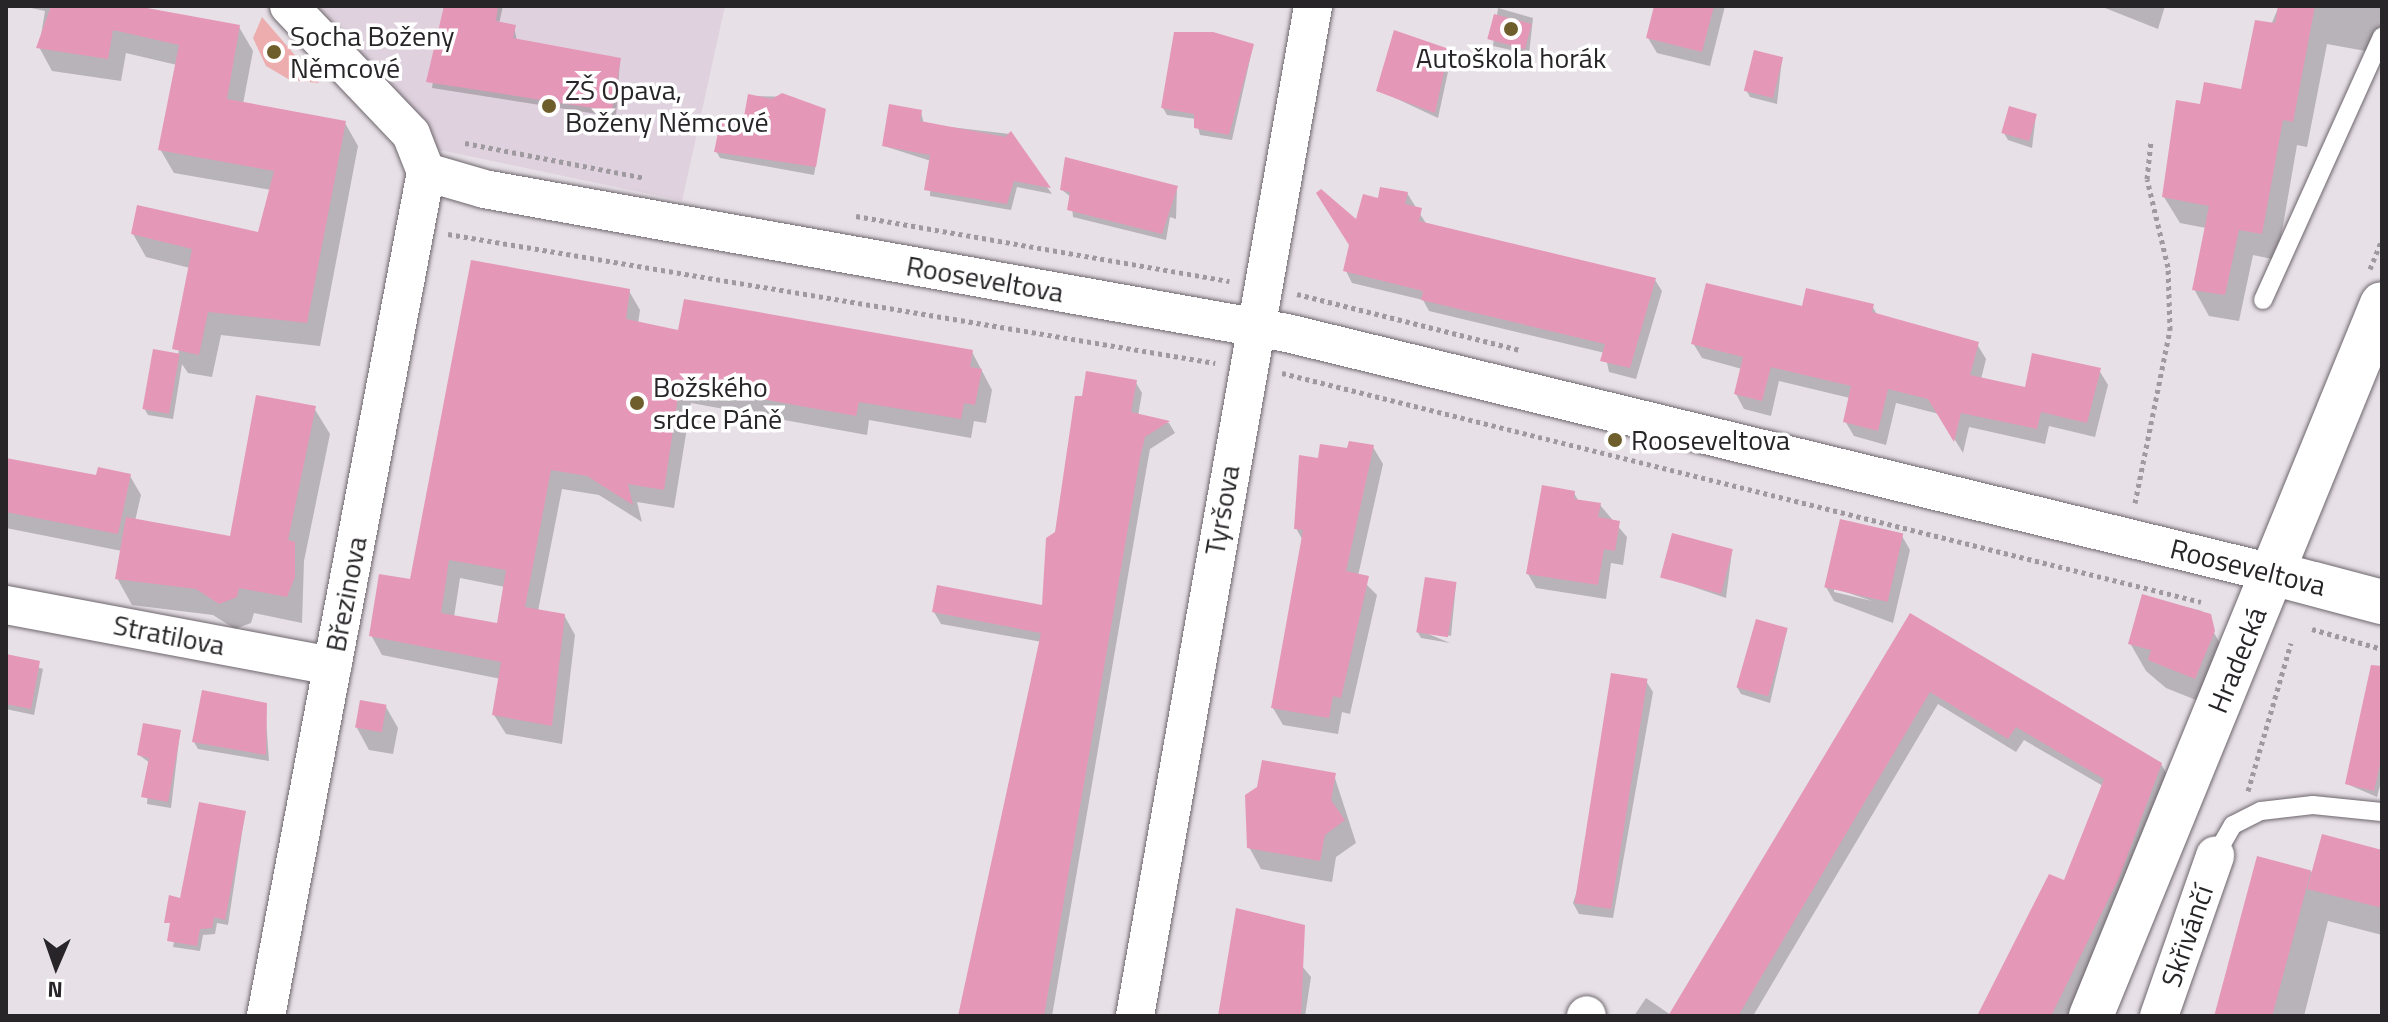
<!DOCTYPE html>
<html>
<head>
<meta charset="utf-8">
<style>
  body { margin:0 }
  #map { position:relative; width:2388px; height:1022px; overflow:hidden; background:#e7e0e7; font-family:"Titillium Web",sans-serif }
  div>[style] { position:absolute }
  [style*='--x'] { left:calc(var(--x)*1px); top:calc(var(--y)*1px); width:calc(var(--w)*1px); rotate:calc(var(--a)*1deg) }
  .built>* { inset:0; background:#dfd2de }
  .green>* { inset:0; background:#edacad }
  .shadow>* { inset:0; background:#0003 }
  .building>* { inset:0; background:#e597b8; transform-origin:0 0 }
  .path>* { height:5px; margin-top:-2.5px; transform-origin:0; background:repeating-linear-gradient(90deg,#9f9a9f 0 4px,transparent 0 8px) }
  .roads { filter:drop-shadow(0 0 2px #6d666c) drop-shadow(0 0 2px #6d666c) }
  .service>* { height:18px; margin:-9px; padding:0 9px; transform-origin:9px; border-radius:9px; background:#fff }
  .minor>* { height:38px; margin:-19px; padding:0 19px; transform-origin:19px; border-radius:19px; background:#fff }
  .tertiary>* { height:44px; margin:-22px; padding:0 22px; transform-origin:22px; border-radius:22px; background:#fff }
  .secondary>* { height:44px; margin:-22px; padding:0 22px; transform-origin:22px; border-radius:22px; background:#fff }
  .dots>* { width:22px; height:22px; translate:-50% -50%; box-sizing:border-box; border:4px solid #fff; border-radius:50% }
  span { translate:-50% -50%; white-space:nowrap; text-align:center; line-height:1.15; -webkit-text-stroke:7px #fff; paint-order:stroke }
  .poi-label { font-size:28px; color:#282528 }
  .left { translate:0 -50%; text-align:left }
  .street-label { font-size:28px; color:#282528 }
  .frame { position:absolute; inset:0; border:8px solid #282528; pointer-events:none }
  .north { position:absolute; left:16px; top:926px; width:80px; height:80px; -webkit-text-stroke:6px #fff; paint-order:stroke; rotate:182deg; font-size:22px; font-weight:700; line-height:32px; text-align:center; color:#282528 }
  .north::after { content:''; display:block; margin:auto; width:28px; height:36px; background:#282528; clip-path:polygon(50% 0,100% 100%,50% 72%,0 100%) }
</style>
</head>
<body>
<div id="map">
  <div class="built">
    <div style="clip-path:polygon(304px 6px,725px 6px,682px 201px,435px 149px)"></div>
  </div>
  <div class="green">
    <div style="clip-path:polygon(262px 17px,319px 83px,290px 80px,266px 66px,253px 38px)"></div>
  </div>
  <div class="shadow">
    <div style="clip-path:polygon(22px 6px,135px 6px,239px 27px,253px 51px,243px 104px,345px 123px,358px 146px,320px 346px,221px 335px,212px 377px,188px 373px,182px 364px,173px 419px,148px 415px,144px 408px,178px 356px,190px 268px,146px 257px,133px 234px,260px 235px,271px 190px,174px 173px,160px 149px,177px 65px,126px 53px,121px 81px,52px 71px,39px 47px,45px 11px)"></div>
    <div style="clip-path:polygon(444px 6px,503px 6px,499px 24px,514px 27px,517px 41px,620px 60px,616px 117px,432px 88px)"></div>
    <div style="clip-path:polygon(1656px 6px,1725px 6px,1710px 66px,1657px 53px,1648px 38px)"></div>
    <div style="clip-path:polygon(2100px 6px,2165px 6px,2158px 29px)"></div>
    <div style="clip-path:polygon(2279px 6px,2382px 6px,2382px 54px,2327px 44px,2307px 147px,2297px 145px,2277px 260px,2253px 255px,2239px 321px,2209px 316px,2194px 289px,2206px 228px,2180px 223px,2164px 197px,2202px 107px,2243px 91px)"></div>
    <div style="clip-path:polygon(1498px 8px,1533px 18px,1529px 54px,1493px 46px)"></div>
    <div style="clip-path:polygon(1395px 33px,1451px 58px,1438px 118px,1378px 90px)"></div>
    <div style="clip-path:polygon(1253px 46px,1232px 140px,1200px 135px,1196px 119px,1167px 115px,1163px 108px)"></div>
    <div style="clip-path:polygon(1782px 59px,1777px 104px,1750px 97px,1746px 90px)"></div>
    <div style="clip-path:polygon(749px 96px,794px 97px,800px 106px,825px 111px,814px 175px,720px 158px,716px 151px,744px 124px)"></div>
    <div style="clip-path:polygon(921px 112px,924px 124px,1010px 134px,1052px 194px,1017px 187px,1011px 210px,930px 196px,931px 161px,884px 146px)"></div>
    <div style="clip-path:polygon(2036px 115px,2032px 148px,2008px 140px,2004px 133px)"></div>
    <div style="clip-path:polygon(1067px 159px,1177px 188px,1176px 219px,1170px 217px,1166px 240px,1073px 217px,1071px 197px,1062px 190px)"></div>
    <div style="clip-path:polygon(1407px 193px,1427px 225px,1655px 280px,1662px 291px,1636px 379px,1609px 372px,1605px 353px,1429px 311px,1423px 300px,1352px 283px,1346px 271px,1358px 222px,1380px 200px)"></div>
    <div style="clip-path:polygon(evenodd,629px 291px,640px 310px,638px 324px,680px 332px,972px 352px,992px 390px,986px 423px,974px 421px,971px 438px,869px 420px,867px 435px,691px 403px,674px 508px,637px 502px,642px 522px,599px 495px,562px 489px,538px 611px,564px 615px,575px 635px,562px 744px,506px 734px,494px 715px,501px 679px,382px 655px,371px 635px,629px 291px,460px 578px,505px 587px,499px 625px,454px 617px,460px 578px)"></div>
    <div style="clip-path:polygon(1872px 306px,1878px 316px,1977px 344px,1986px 359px,1981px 379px,2027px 390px,2099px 370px,2108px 385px,2095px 437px,2049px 426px,2045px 444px,1969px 427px,1963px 453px,1939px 414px,1896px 403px,1886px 445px,1854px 436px,1845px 421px,1850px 398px,1779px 381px,1771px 416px,1744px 409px,1736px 394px,1742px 369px,1702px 358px,1693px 343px,1803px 309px)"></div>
    <div style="clip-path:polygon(1135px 381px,1142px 393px,1138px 416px,1169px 423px,1175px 433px,1150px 449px,1146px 471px,1052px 1016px,962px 1016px,1042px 642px,941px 624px,934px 612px,1044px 607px,1057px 533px)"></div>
    <div style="clip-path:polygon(314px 408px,330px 434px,304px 561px,302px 623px,254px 613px,251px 623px,235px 629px,213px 615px,132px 605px,117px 578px,122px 551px,6px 528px,6px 460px,97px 478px,130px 476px,141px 495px,135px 521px,231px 539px)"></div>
    <div style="clip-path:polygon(1373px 447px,1383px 464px,1358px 576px,1377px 595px,1350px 714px,1342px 712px,1338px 734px,1283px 725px,1273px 708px,1303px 541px,1296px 528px,1320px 460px)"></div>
    <div style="clip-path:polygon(1574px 493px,1579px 502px,1600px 505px,1627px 537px,1623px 565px,1611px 563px,1606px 599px,1536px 588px,1528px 574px)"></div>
    <div style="clip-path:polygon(evenodd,1902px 536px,1910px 550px,1893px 623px,1834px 601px,1826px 587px,1902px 536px,1834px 588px,1872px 601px,1834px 592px,1834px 588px)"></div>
    <div style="clip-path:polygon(1732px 551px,1726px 598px,1664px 577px)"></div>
    <div style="clip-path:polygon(1456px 584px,1451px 636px,1419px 630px,1450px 643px,1421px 638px,1417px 631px)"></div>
    <div style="clip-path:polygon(2143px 596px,2202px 611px,2229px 660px,2211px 706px,2166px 688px,2146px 671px,2130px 643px)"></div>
    <div style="clip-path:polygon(1911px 616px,2161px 764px,2169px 778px,2068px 1016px,1979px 1016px,2065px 882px,2103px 786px,2024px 740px,2016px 752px,1938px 704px,1753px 1016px,1634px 1016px,1646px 998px,1671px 1015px)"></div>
    <div style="clip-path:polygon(1787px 630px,1770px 703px,1741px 694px,1737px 687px)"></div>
    <div style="clip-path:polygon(6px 656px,43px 669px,34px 715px,6px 709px)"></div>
    <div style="clip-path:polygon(1646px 681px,1653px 692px,1613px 918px,1579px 914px,1573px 903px)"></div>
    <div style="clip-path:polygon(2382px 688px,2382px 778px,2377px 797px,2347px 784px)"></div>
    <div style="clip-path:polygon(265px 705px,269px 761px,198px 749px,194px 742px)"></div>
    <div style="clip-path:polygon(386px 707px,398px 728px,393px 754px,369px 750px,357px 728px)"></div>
    <div style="clip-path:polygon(180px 732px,171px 808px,147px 804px,150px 763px,139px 755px)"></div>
    <div style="clip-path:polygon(1334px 775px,1356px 843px,1336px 857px,1332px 882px,1261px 869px,1249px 847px)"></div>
    <div style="clip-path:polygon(245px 813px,228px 925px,217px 923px,215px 934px,203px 935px,200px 951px,173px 947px,182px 900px)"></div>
    <div style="clip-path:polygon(2382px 852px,2382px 935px,2328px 921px,2304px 1016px,2218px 1016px,2310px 872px)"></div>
    <div style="clip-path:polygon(1304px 927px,1302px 966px,1311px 977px,1305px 1016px,1219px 1016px)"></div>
  </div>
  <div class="building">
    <div style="clip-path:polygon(51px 6px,136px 6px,240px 25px,227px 99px,346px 121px,307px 323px,208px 312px,199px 355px,172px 349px,192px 249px,131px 234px,137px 205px,258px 232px,274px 171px,158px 150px,179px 45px,113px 30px,108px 59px,36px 48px)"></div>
    <div style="clip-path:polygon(444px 6px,498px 6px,496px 21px,516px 25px,513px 38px,621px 58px,612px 111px,426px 82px)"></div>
    <div style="clip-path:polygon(1654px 6px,1714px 6px,1702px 52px,1646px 38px)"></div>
    <div style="clip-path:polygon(2278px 6px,2315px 6px,2293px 122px,2283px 120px,2262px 234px,2239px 230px,2225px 295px,2192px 290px,2209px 206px,2162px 197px,2176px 100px,2200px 104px,2204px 82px,2241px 89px,2255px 20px,2275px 23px)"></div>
    <div style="left:1494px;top:14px;width:39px;height:26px;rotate:15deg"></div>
    <div style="clip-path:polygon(1394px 30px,1449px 49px,1435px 113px,1376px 91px)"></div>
    <div style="clip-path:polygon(1174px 32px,1213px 32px,1254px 44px,1229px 135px,1194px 128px,1194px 114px,1161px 108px)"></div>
    <div style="left:1754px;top:50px;width:30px;height:42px;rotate:14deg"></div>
    <div style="clip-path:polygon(782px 93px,826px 109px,816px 167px,714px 152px,721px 118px,743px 122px,748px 94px,772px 99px)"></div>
    <div style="clip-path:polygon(889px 104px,922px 110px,920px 121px,1005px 137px,1011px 131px,1051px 188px,1014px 181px,1007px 204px,924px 190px,930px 155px,882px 146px)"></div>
    <div style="left:2009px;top:106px;width:29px;height:28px;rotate:16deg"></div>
    <div style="clip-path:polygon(1065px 157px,1178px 186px,1162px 234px,1067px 210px,1070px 192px,1060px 190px)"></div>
    <div style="clip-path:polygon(1380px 187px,1408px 192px,1405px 204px,1422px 208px,1419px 221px,1656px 278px,1630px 368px,1600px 361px,1605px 344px,1421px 300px,1423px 291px,1343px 271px,1349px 245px,1316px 193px,1321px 189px,1356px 219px,1363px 194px,1378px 198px)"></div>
    <div style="clip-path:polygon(evenodd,471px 260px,630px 289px,626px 319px,678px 330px,684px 299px,973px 350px,970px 367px,982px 369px,975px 405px,964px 403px,961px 419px,859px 402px,856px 416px,680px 384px,664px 490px,628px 484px,633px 505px,587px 476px,551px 470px,525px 607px,565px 614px,552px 726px,492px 715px,501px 662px,369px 636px,379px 574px,410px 579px,471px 260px,449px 560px,506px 570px,497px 623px,441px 613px,449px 560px)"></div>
    <div style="clip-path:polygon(1706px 283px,1802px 306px,1806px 288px,1874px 304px,1872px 312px,1979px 342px,1970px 375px,2025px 387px,2032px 353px,2101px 368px,2087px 423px,2041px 412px,2037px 429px,1961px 413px,1954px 442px,1928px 399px,1888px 389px,1878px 431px,1843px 422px,1851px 386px,1771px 367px,1762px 401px,1734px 394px,1743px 357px,1691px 344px)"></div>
    <div style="left:153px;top:349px;width:27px;height:61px;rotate:10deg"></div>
    <div style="clip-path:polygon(1086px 371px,1137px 380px,1131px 412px,1170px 421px,1145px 437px,1140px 458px,1044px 1016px,958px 1016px,1041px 633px,932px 612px,937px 585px,1042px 605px,1046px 538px,1055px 532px,1075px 396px,1082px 396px)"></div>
    <div style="clip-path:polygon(256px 395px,316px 406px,288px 540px,295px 542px,295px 577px,287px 597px,239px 588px,237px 597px,219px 604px,196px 589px,115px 579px,126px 517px,230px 536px)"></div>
    <div style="clip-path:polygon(1349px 441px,1374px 445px,1346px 571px,1369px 576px,1341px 698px,1333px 696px,1329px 718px,1271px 708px,1303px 530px,1294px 529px,1299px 455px,1318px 458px,1320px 444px,1347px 448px)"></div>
    <div style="clip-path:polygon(6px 458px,96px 475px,98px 467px,131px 474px,118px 534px,6px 512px)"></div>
    <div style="clip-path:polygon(1542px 485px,1575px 491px,1574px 499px,1601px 503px,1598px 517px,1620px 521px,1615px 551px,1604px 549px,1598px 585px,1526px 574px)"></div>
    <div style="left:1840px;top:519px;width:65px;height:70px;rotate:13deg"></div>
    <div style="left:1672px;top:533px;width:63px;height:46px;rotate:15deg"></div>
    <div style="left:1425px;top:577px;width:32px;height:56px;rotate:9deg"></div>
    <div style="clip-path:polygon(2142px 594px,2211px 614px,2215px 631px,2195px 679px,2148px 660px,2151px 650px,2128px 644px)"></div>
    <div style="clip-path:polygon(1910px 613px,2162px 763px,2119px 878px,2051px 1016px,1977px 1016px,2049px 874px,2064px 880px,2104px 779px,2016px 727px,2008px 739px,1930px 692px,1738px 1016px,1668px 1016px)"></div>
    <div style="left:1756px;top:619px;width:33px;height:71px;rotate:16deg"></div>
    <div style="clip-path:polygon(6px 654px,40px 661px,31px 709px,6px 704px)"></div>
    <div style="clip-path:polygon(2371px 665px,2382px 666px,2382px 755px,2374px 791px,2345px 784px)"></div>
    <div style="left:1611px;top:673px;width:37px;height:233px;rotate:9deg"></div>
    <div style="clip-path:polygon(202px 690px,267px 703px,266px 755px,192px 742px)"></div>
    <div style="left:360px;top:700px;width:27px;height:28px;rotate:10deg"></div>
    <div style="clip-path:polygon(143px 723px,181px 730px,168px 802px,141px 797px,149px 758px,137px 755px)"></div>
    <div style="clip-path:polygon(1262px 760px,1336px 773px,1331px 800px,1345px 820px,1325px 835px,1320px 861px,1247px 848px,1245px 795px,1257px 787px)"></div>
    <div style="clip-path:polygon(199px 802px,246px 811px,225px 920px,214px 917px,212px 928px,200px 929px,197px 946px,167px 941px,170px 923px,164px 923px,169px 895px,180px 898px)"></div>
    <div style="clip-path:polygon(2322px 834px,2382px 850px,2382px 908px,2307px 889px)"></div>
    <div style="left:2257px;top:856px;width:56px;height:165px;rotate:15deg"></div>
    <div style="clip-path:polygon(1236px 908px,1305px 925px,1301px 1016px,1218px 1016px)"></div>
  </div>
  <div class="path">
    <div style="--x:465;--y:143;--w:183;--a:11"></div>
    <div style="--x:856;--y:216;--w:379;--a:9.9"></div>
    <div style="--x:448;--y:234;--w:778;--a:9.55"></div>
    <div style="--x:2370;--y:269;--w:31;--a:-68"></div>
    <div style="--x:1297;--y:294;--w:230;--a:14.1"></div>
    <div style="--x:1282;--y:373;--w:947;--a:13.99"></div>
    <div style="--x:2135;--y:503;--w:177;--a:-78.6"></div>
    <div style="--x:2170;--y:330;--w:63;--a:-91.8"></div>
    <div style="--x:2168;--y:267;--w:90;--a:-103.4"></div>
    <div style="--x:2147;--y:179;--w:39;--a:-84"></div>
    <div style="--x:2312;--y:629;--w:73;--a:15.9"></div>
    <div style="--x:2248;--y:791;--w:154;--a:-73.8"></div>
  </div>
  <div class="roads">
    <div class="service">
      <div style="--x:2263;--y:300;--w:289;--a:-65.7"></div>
      <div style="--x:2215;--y:856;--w:36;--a:-60"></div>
      <div style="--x:2233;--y:825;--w:31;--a:-27"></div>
      <div style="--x:2261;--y:811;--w:52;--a:-6.6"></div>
      <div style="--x:2313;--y:805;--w:69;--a:5.8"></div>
    </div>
    <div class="minor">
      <div style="--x:289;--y:6;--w:177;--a:46.4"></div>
      <div style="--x:411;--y:134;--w:41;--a:68.5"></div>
      <div style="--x:426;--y:172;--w:60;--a:16.3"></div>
      <div style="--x:484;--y:189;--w:816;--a:10.17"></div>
      <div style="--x:1287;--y:333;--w:1014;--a:13.69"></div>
      <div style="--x:6;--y:605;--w:332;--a:10.6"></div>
      <div style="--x:266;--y:1016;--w:859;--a:-79.27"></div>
      <div style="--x:1135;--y:1016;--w:1026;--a:-80"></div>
      <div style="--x:1586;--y:1016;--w:1;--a:-45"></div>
      <div style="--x:2159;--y:1016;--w:170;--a:-70.7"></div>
    </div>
    <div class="tertiary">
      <div style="--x:2272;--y:573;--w:114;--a:14.8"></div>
    </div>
    <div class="secondary">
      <div style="--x:2091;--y:1016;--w:769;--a:-67.77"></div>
    </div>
  </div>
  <div class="dots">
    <div style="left:1511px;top:29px;background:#6d5e2b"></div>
    <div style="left:274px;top:52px;background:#6d5e2b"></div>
    <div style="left:549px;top:106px;background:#6d5e2b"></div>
    <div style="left:637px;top:403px;background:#6d5e2b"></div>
    <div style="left:1615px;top:440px;background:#6d5e2b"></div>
  </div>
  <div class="poi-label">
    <span class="left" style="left:290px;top:52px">Socha Boženy<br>Němcové</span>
    <span style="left:1511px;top:58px">Autoškola horák</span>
    <span class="left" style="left:565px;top:106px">ZŠ Opava,<br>Boženy Němcové</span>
    <span class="left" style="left:653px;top:403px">Božského<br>srdce Páně</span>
    <span class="left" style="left:1631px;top:440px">Rooseveltova</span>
  </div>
  <div class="street-label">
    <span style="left:985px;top:279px;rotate:10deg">Rooseveltova</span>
    <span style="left:1222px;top:510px;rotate:-80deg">Tyršova</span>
    <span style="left:2248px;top:567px;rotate:14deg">Rooseveltova</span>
    <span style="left:346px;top:594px;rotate:-79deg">Březinova</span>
    <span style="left:169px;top:635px;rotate:11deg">Stratilova</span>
    <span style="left:2237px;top:660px;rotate:-68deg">Hradecká</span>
    <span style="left:2187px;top:936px;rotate:-71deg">Skřivánčí</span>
  </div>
  <div class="frame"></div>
  <div class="north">N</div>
</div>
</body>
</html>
